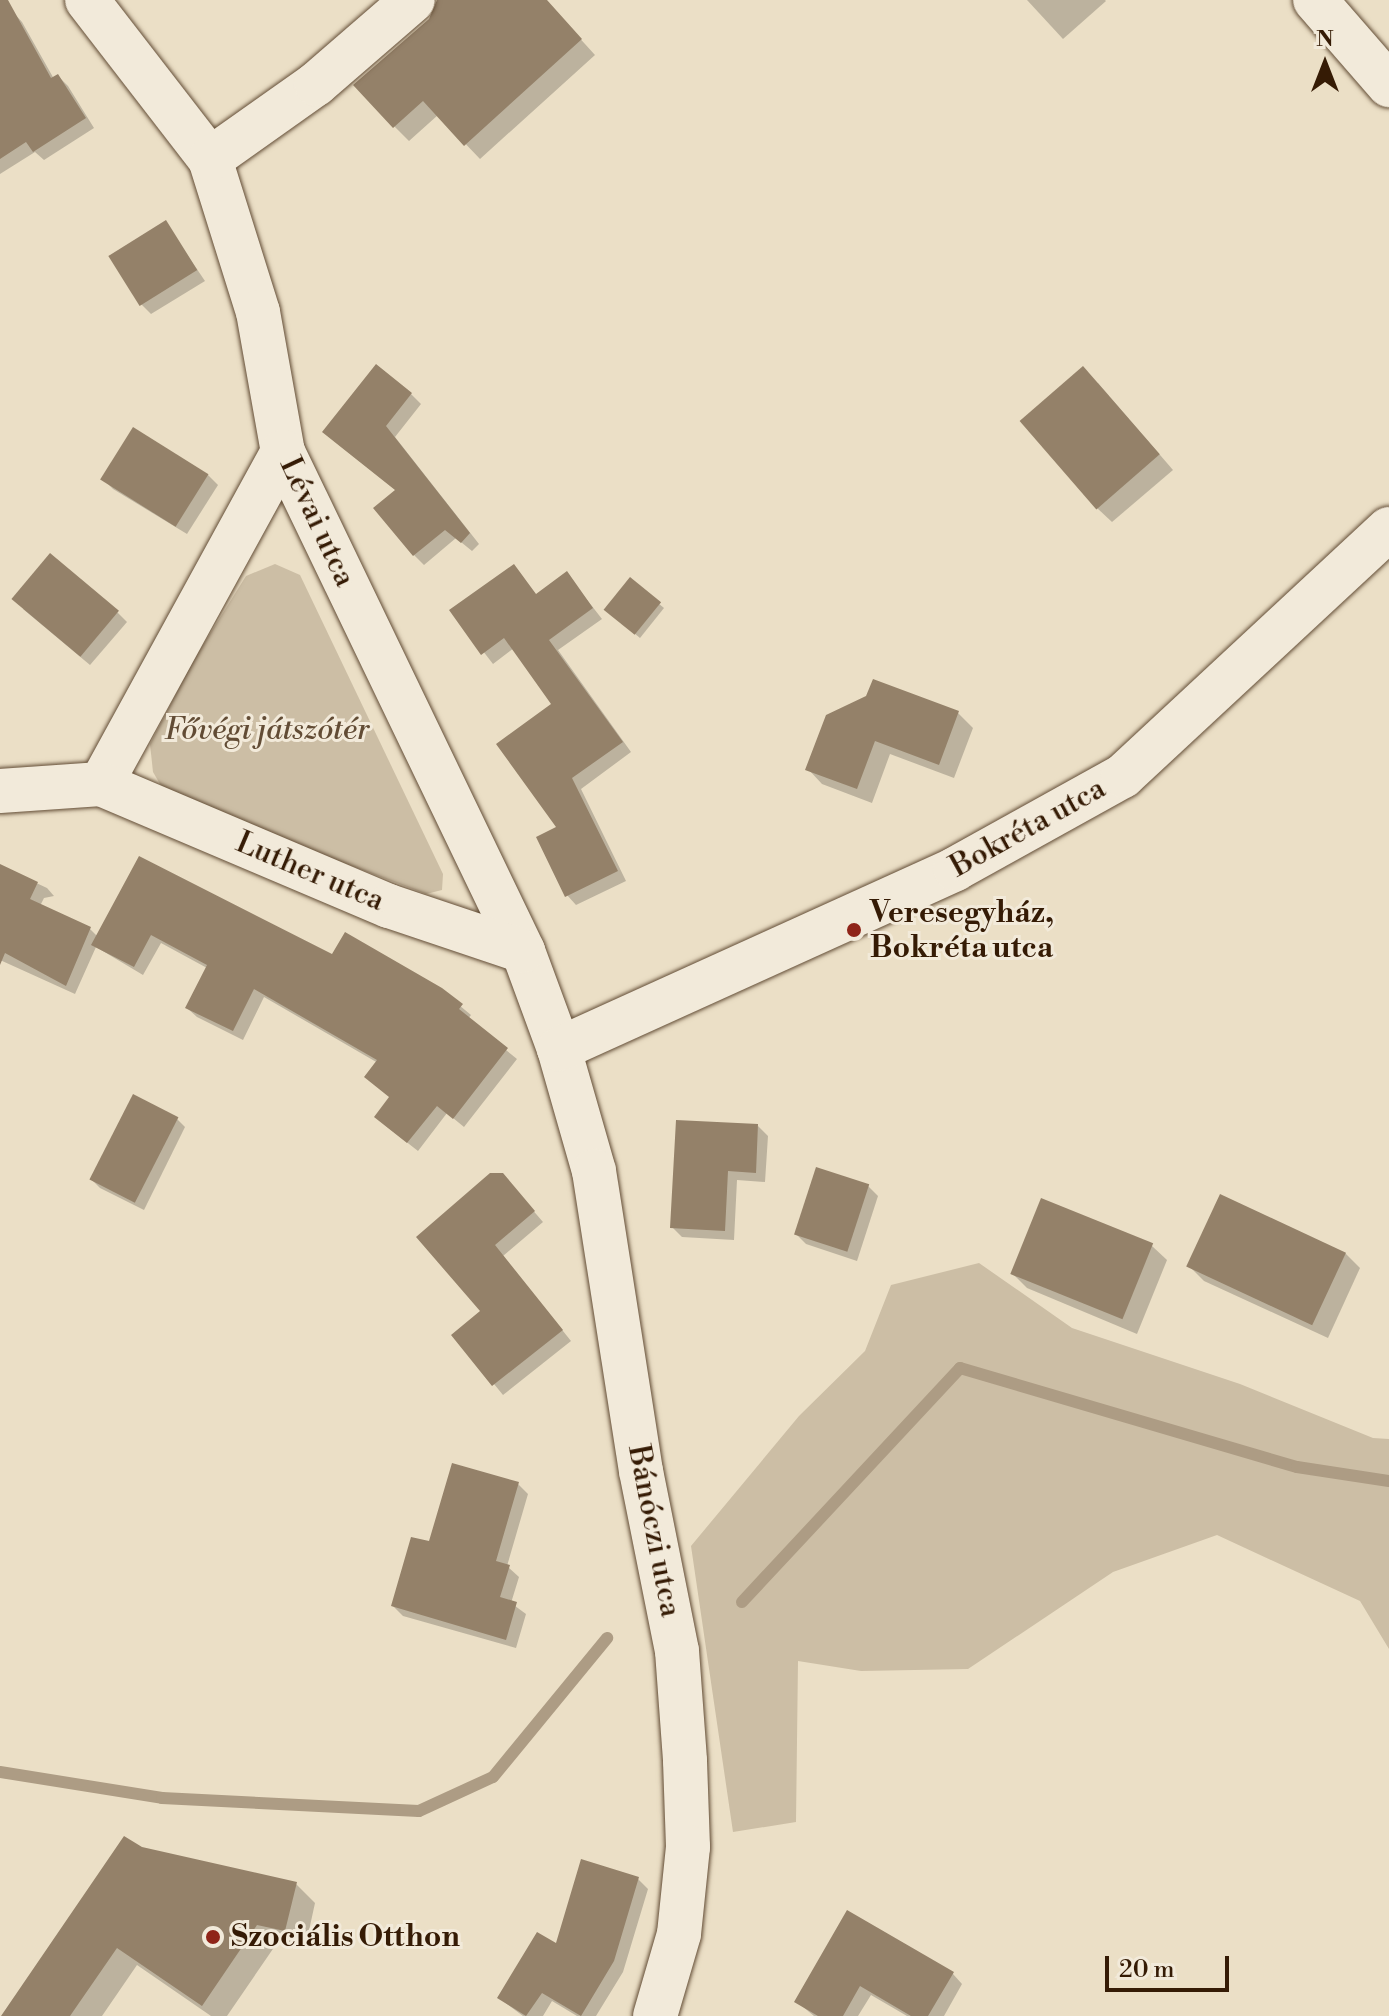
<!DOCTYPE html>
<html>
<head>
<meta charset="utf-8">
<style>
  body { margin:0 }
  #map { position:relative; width:1389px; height:2016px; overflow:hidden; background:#ebdfc6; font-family:"Libre Bodoni",serif }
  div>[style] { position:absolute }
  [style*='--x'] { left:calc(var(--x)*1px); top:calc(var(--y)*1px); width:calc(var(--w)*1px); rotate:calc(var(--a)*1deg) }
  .green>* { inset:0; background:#ccbea5 }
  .shadow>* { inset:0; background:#0003 }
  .stream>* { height:12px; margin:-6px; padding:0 6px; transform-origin:6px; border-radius:6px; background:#ad9c84 }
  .building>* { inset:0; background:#948169; transform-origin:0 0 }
  .roads { filter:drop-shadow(0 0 2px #624c35) drop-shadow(0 0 2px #624c35) }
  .minor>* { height:44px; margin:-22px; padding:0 22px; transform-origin:22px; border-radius:22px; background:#f2eada }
  .dots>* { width:22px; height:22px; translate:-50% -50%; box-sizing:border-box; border:4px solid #f2eada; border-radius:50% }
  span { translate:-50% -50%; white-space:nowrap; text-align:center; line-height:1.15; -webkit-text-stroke:6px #f2eada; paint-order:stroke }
  .street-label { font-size:30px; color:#351b05 }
  .park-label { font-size:30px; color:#624c35; font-style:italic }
  .poi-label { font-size:30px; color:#351b05; font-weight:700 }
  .left { translate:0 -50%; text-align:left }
  .north { position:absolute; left:1285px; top:24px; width:80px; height:80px; -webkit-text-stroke:6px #f2eada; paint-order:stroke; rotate:0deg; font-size:22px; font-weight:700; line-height:32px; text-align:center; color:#351b05 }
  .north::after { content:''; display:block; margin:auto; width:28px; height:36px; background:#351b05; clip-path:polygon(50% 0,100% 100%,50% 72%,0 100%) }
  .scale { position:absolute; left:1105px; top:1956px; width:124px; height:36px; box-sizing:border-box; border:4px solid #351b05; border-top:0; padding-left:10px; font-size:24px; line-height:28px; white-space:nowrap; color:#351b05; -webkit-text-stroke:6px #f2eada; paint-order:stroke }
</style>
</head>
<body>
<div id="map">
  <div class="green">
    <div style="clip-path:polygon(275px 564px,300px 575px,443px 874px,442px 890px,426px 894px,167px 796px,153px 772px,150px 744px,193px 661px,246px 576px)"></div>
    <div style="clip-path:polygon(979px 1263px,1072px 1328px,1240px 1384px,1373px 1438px,1389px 1439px,1389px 1649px,1360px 1601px,1217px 1535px,1113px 1572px,968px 1669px,861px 1671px,798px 1661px,796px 1822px,733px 1832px,691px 1546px,799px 1416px,865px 1351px,891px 1285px)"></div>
  </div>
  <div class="shadow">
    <div style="clip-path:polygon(438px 0,545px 0,595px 55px,480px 159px,438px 115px,409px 141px,394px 126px)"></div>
    <div style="clip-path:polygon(1027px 0,1105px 0,1106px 1px,1063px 39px)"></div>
    <div style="clip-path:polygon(0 10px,13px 12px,22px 22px,54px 79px,58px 76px,68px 86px,94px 128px,44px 160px,35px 152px,0 174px)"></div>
    <div style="clip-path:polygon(165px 222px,205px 281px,151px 314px,141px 304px)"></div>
    <div style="clip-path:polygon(1098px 383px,1173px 470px,1112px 522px,1097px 508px)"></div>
    <div style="clip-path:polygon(411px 394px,421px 404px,395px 437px,479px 544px,472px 551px,456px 538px,424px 565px,414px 555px,397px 491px,334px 441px)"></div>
    <div style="clip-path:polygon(208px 475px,218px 485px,187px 534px,113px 489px,103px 479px)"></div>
    <div style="clip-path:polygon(513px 566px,537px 596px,567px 574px,602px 619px,558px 650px,631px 752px,581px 789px,626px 881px,576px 905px,567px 895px,559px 828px,554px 704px,514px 648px,493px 664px,452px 611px)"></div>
    <div style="clip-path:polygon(630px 580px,664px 608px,640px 638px,610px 613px)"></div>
    <div style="clip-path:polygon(23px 609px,117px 612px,127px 622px,90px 665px)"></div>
    <div style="clip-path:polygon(874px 681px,958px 713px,973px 728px,954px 778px,890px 754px,872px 803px,822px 784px,808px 769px,868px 697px)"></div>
    <div style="clip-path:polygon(140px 858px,333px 957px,441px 990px,471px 1015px,468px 1019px,517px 1059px,464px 1127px,447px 1113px,418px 1151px,386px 1126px,391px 1098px,366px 1077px,378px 1063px,264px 997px,243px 1040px,197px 1017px,187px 1008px,207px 968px,161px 943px,143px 975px,96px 947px,75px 994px,0 960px,0 866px,47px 888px,54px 896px,44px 898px,40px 906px,90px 929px,98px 937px)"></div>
    <div style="clip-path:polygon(133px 1097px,177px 1119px,185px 1127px,144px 1210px,100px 1188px,92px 1180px)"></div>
    <div style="clip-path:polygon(758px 1126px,768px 1136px,765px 1182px,737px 1180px,734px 1240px,682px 1237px,672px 1227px)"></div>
    <div style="clip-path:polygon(490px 1175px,512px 1186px,543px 1222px,503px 1256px,571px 1341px,503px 1395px,454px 1335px,483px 1312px)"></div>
    <div style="clip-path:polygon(868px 1186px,878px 1196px,857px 1261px,806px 1244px,796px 1234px)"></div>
    <div style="clip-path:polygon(1152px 1246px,1167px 1260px,1137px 1334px,1027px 1288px,1012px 1273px)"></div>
    <div style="clip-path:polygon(1345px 1253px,1360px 1268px,1328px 1338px,1204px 1281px,1189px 1266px)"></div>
    <div style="clip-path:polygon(518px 1484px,528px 1494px,507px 1566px,519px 1577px,511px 1603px,526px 1614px,516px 1648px,403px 1616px,393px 1606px,430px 1544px)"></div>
    <div style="clip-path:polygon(141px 1849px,296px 1884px,315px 1903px,305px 1949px,277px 1943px,227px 2016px,211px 2016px,137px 1965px,102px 2016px,3px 2016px)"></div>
    <div style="clip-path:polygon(638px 1879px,648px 1889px,623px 1972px,596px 2016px,577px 2016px,552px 2001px,543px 2016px,523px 2016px,499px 1998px)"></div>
    <div style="clip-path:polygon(848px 1913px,953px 1974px,962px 1984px,944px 2016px,907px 2016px,871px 1995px,858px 2016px,814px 2016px,796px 2001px)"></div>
  </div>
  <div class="stream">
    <div style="--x:742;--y:1602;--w:320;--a:-47"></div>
    <div style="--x:960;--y:1368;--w:351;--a:16.4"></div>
    <div style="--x:1297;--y:1467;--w:93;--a:8.7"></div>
    <div style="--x:0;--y:1772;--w:164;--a:9.1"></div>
    <div style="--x:162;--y:1798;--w:257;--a:2.9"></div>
    <div style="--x:419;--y:1811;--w:81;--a:-24.7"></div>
    <div style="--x:493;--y:1777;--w:180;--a:-50.6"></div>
  </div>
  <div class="building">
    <div style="clip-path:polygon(0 0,8px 0,51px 78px,58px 74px,86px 118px,33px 152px,26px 142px,0 159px)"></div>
    <div style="clip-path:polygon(437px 0,547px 0,582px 39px,464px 146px,423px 101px,393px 128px,353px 85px,429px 19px)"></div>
    <div style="left:166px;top:220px;width:59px;height:68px;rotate:58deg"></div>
    <div style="clip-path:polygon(376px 364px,412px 393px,386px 426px,470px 533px,461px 543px,445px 530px,413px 556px,373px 508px,395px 490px,322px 432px)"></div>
    <div style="left:1083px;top:366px;width:117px;height:84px;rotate:49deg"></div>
    <div style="left:133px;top:427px;width:89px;height:62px;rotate:32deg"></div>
    <div style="left:50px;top:553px;width:90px;height:60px;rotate:40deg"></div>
    <div style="clip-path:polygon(514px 564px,536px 594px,567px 571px,593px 608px,549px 640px,623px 742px,572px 778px,618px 871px,565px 897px,536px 837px,556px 827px,496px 744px,551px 704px,504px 638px,481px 655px,449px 610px)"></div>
    <div style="left:630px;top:577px;width:40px;height:42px;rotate:39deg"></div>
    <div style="clip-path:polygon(873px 679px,959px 711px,939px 765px,875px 741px,857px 789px,805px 770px,826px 715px,866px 696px)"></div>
    <div style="clip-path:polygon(139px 856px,332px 954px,345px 932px,442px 988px,463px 1004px,459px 1009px,508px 1048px,453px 1119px,437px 1106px,407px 1143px,374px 1117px,389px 1097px,364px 1077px,377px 1060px,254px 989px,233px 1031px,185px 1008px,207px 965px,151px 935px,134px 967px,91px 945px)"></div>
    <div style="clip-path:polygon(0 864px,38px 882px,30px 899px,91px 927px,66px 986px,5px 953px,0 965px)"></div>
    <div style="left:133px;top:1094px;width:51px;height:96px;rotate:27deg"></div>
    <div style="clip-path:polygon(676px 1120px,758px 1124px,756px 1173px,728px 1171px,725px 1231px,670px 1228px)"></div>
    <div style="left:816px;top:1167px;width:56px;height:71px;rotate:18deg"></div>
    <div style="clip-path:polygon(490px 1173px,503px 1173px,535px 1211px,495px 1245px,563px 1330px,492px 1386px,451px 1335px,480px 1311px,416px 1237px)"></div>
    <div style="left:1220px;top:1194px;width:139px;height:80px;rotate:25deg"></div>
    <div style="left:1041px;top:1198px;width:121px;height:82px;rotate:22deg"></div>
    <div style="clip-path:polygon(452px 1463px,519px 1482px,496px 1561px,510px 1565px,500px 1597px,517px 1602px,506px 1640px,391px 1606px,411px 1537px,429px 1541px)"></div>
    <div style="clip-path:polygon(124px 1836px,142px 1847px,297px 1882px,285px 1931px,257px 1925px,202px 2006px,117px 1948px,70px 2016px,1px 2016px)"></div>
    <div style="clip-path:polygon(581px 1859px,639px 1877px,614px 1961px,581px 2016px,542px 1993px,526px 2016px,497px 1998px,537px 1932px,556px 1943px)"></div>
    <div style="clip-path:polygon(847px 1910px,954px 1972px,928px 2016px,911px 2016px,860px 1986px,843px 2016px,818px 2016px,794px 2002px)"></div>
  </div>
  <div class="roads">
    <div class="minor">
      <div style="--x:87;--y:0;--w:201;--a:52.3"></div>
      <div style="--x:210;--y:159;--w:160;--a:72.6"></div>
      <div style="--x:258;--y:312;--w:142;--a:79.9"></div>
      <div style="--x:283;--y:452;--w:554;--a:64.31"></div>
      <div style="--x:523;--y:951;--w:104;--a:69.8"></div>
      <div style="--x:559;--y:1049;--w:127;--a:74"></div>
      <div style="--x:594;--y:1171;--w:304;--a:81.1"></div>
      <div style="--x:641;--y:1471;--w:184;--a:78.7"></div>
      <div style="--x:677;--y:1651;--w:110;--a:85.8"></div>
      <div style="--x:685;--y:1761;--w:86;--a:88"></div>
      <div style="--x:688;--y:1847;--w:87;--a:95.9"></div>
      <div style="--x:679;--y:1934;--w:85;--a:106.3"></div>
      <div style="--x:1315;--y:0;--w:113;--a:49"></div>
      <div style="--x:210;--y:159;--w:130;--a:-35.3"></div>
      <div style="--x:316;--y:84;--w:128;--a:-40.9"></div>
      <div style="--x:101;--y:784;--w:379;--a:-61.3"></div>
      <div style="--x:0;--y:791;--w:101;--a:-4"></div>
      <div style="--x:101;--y:784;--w:313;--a:23"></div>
      <div style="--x:389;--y:906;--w:141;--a:18.6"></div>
      <div style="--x:559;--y:1049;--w:435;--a:-24.4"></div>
      <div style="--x:955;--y:869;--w:192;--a:-29"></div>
      <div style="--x:1123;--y:776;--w:363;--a:-42.9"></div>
    </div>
  </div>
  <div class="dots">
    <div style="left:854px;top:930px;background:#8f2418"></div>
    <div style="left:213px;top:1937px;background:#8f2418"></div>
  </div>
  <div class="street-label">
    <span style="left:317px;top:522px;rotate:65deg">Lévai utca</span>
    <span style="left:1028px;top:828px;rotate:-29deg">Bokréta utca</span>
    <span style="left:310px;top:872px;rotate:23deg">Luther utca</span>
    <span style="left:654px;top:1531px;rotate:79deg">Bánóczi utca</span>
  </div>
  <div class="park-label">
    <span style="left:267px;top:730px">Fővégi játszótér</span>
  </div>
  <div class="poi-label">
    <span class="left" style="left:870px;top:930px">Veresegyház,<br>Bokréta utca</span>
    <span class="left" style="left:231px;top:1937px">Szociális Otthon</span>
  </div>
  <div class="north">N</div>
  <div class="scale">20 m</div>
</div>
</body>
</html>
